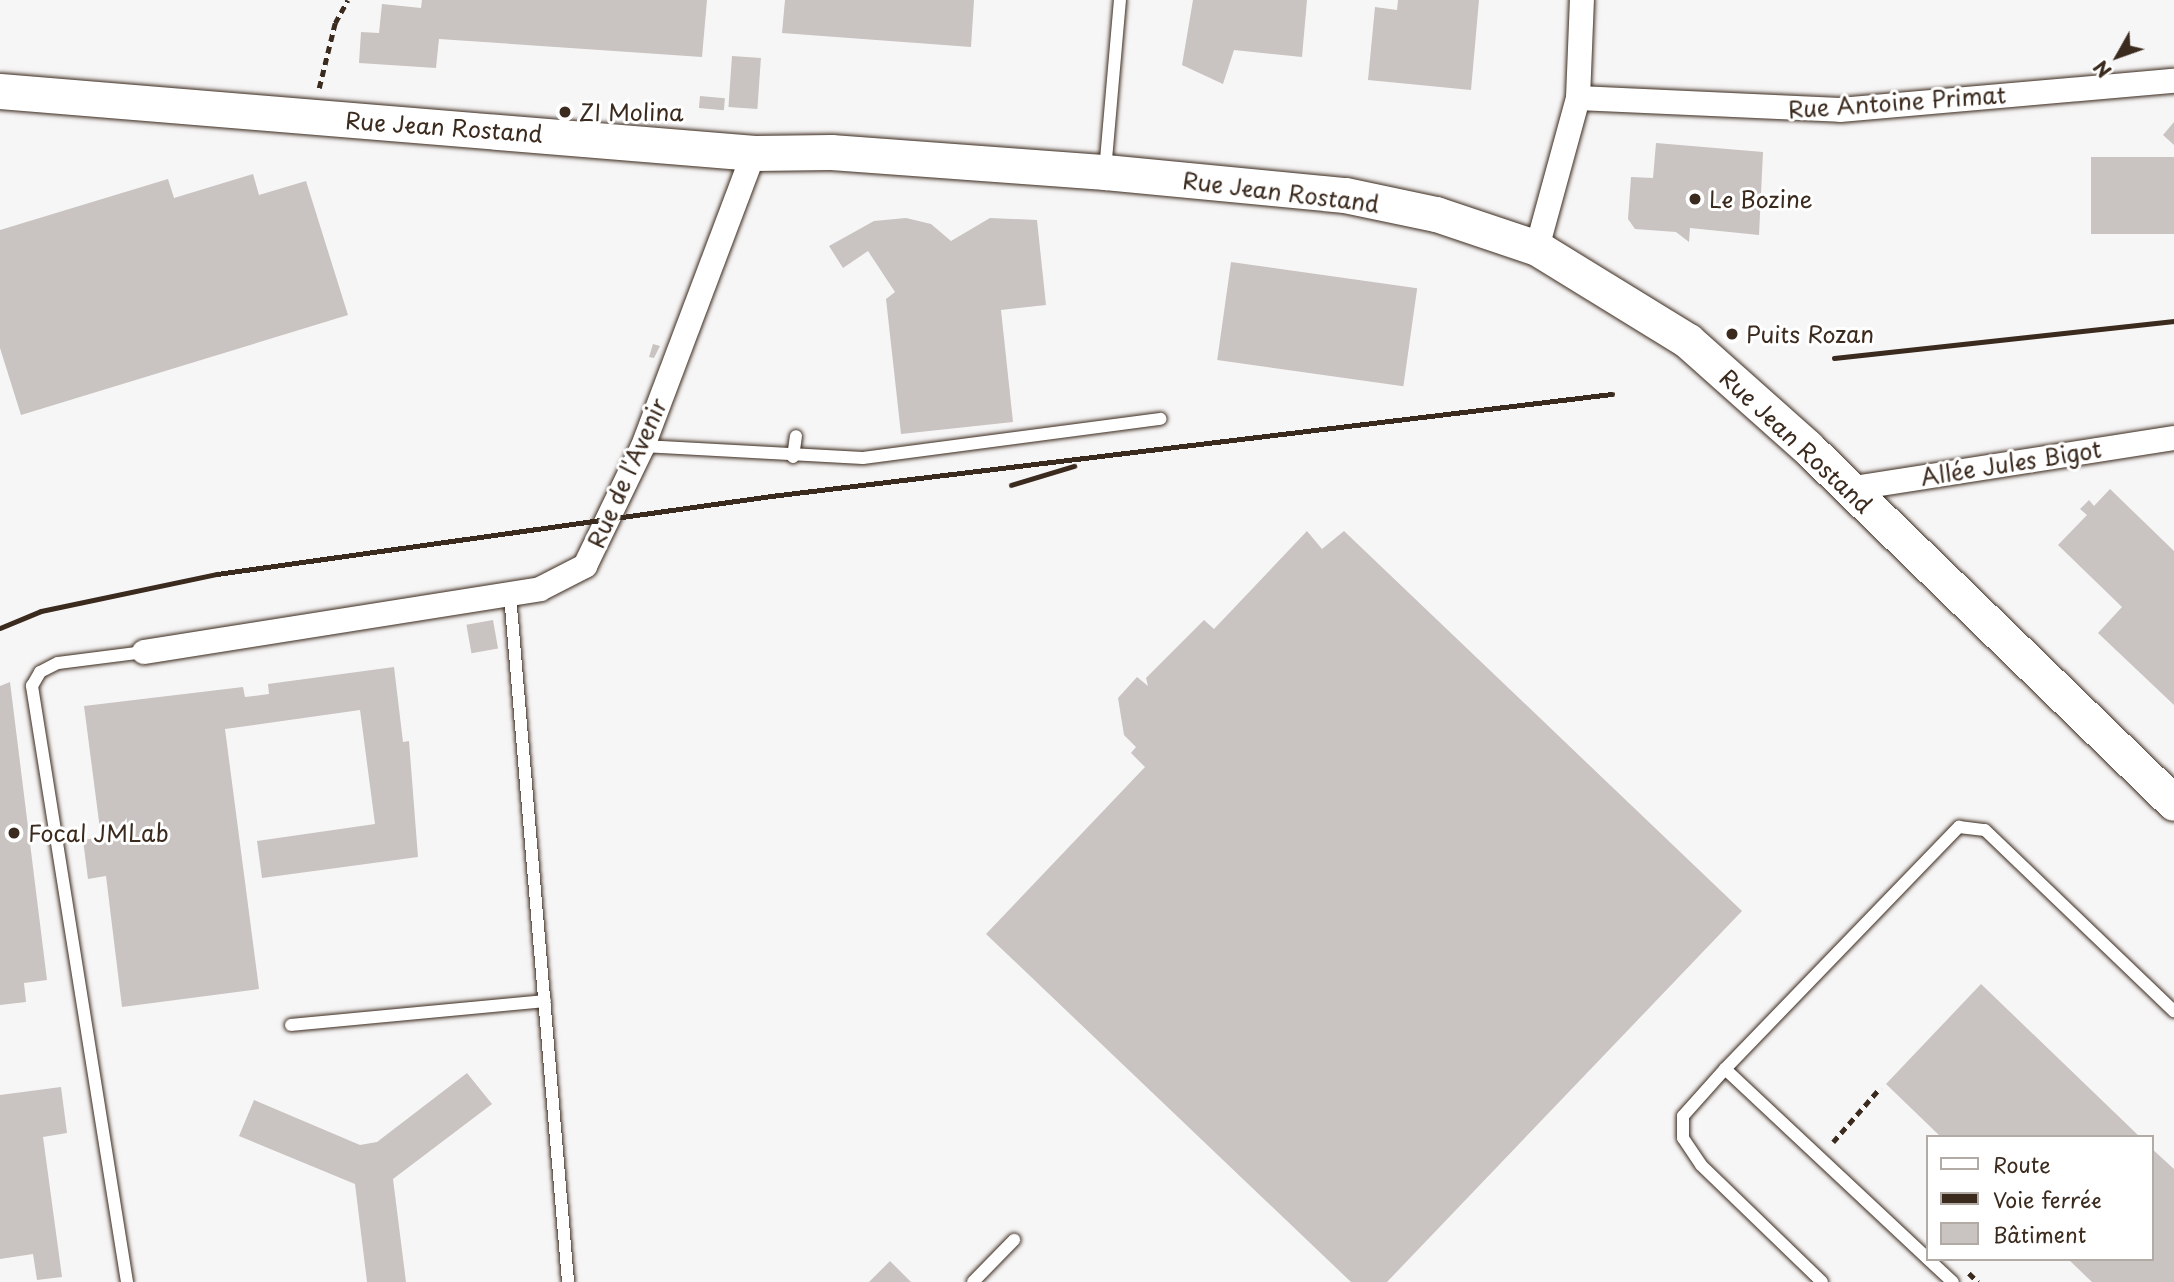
<!DOCTYPE html>
<html>
<head>
<meta charset="utf-8">
<style>
  body { margin:0 }
  #map { position:relative; width:2174px; height:1282px; overflow:hidden; background:#f7f6f6; font-family:"Playpen Sans",sans-serif }
  div>[style] { position:absolute }
  [style*='--x'] { left:calc(var(--x)*1px); top:calc(var(--y)*1px); width:calc(var(--w)*1px); rotate:calc(var(--a)*1deg) }
  .building>* { inset:0; background:#c9c3c1; transform-origin:0 0 }
  .path>* { height:4.5px; margin-top:-2.25px; transform-origin:0; background:repeating-linear-gradient(90deg,#3b2a1e 0 7px,transparent 0 12px) }
  .roads { filter:drop-shadow(0 0 2px #3b2a1e) drop-shadow(0 0 2px #3b2a1e) }
  .lane>* { height:12px; margin:-6px; padding:0 6px; transform-origin:6px; border-radius:6px; background:#fff }
  .street>* { height:24px; margin:-12px; padding:0 12px; transform-origin:12px; border-radius:12px; background:#fff }
  .secondary>* { height:35px; margin:-17.5px; padding:0 17.5px; transform-origin:17.5px; border-radius:17.5px; background:#fff }
  .rail>* { height:5px; margin:-2.5px; padding:0 2.5px; transform-origin:2.5px; border-radius:2.5px; background:#3b2a1e }
  .dots>* { width:19px; height:19px; translate:-50% -50%; box-sizing:border-box; border:4px solid #fff; border-radius:50% }
  span { translate:-50% -50%; white-space:nowrap; text-align:center; line-height:1.15; -webkit-text-stroke:6px #fff; paint-order:stroke }
  .street-label { font-size:23px; color:#3b2a1e }
  .poi-label { font-size:23px; color:#3b2a1e }
  .left { translate:0 -50%; text-align:left }
  .legend { position:absolute; left:1926px; top:1135px; width:228px; height:126px; box-sizing:border-box; background:#fff; border:2px solid #b1aaa5; margin:0; padding:9px 12px; list-style:none; font-size:21px; color:#3b2a1e }
  .legend li { display:flex; align-items:center; gap:14px; height:35px }
  .legend b { width:35px; border:2px solid #b1aaa5 }
  .north { position:absolute; left:2083px; top:21px; width:70px; height:70px; -webkit-text-stroke:5px #fff; paint-order:stroke; rotate:230deg; font-size:19px; font-weight:700; line-height:28px; text-align:center; color:#3b2a1e }
  .north::after { content:''; display:block; margin:auto; width:24px; height:32px; background:#3b2a1e; clip-path:polygon(50% 0,100% 100%,50% 72%,0 100%) }
</style>
</head>
<body>
<div id="map">
  <div class="building">
    <div style="clip-path:polygon(422px 0,707px 0,702px 57px,439px 39px,436px 68px,359px 63px,361px 32px,379px 33px,382px 4px,421px 8px)"></div>
    <div style="clip-path:polygon(785px 0,974px 0,971px 47px,782px 33px)"></div>
    <div style="clip-path:polygon(1193px 0,1307px 0,1302px 57px,1234px 50px,1223px 84px,1182px 65px)"></div>
    <div style="clip-path:polygon(1398px 0,1479px 0,1471px 90px,1368px 80px,1375px 7px,1397px 10px)"></div>
    <div style="left:732px;top:56px;width:29px;height:51px;rotate:4deg"></div>
    <div style="left:700px;top:96px;width:25px;height:12px;rotate:5deg"></div>
    <div style="clip-path:polygon(2174px 122px,2174px 145px,2163px 135px)"></div>
    <div style="clip-path:polygon(1656px 143px,1763px 152px,1759px 235px,1690px 228px,1689px 242px,1676px 232px,1635px 229px,1628px 219px,1631px 177px,1653px 178px)"></div>
    <div style="left:2174px;top:157px;width:77px;height:83px;rotate:90deg"></div>
    <div style="clip-path:polygon(253px 174px,259px 195px,306px 181px,348px 315px,21px 415px,0 348px,0 230px,168px 179px,174px 198px)"></div>
    <div style="clip-path:polygon(906px 218px,931px 224px,951px 241px,990px 218px,1037px 220px,1046px 305px,1001px 310px,1013px 422px,901px 434px,886px 299px,895px 292px,868px 251px,843px 268px,829px 246px,874px 221px)"></div>
    <div style="left:1231px;top:262px;width:188px;height:99px;rotate:8deg"></div>
    <div style="clip-path:polygon(653px 344px,660px 346px,654px 358px,649px 357px)"></div>
    <div style="clip-path:polygon(2110px 489px,2174px 551px,2174px 705px,2098px 633px,2122px 607px,2058px 545px,2087px 515px,2080px 509px,2089px 500px,2094px 506px)"></div>
    <div style="clip-path:polygon(1307px 531px,1322px 549px,1344px 531px,1742px 911px,1387px 1282px,1351px 1282px,986px 934px,1145px 767px,1131px 753px,1136px 747px,1124px 735px,1118px 698px,1137px 677px,1148px 686px,1146px 678px,1204px 620px,1214px 629px)"></div>
    <div style="left:493px;top:620px;width:29px;height:27px;rotate:80deg"></div>
    <div style="clip-path:polygon(394px 667px,403px 742px,409px 741px,418px 857px,262px 878px,257px 841px,375px 824px,360px 710px,225px 729px,259px 989px,122px 1007px,106px 876px,88px 879px,83px 840px,101px 837px,84px 706px,243px 687px,245px 697px,269px 694px,268px 684px)"></div>
    <div style="clip-path:polygon(10px 682px,47px 980px,24px 983px,26px 1002px,0 1005px,0 686px)"></div>
    <div style="clip-path:polygon(1981px 984px,2140px 1137px,1941px 1137px,1886px 1084px)"></div>
    <div style="clip-path:polygon(467px 1073px,492px 1104px,393px 1179px,406px 1282px,367px 1282px,355px 1184px,239px 1136px,254px 1100px,360px 1145px,377px 1142px)"></div>
    <div style="clip-path:polygon(61px 1087px,67px 1133px,43px 1137px,62px 1277px,37px 1280px,33px 1254px,0 1259px,0 1095px)"></div>
    <div style="clip-path:polygon(2151px 1148px,2174px 1169px,2174px 1282px,2092px 1282px,2068px 1259px,2151px 1259px)"></div>
    <div style="clip-path:polygon(890px 1261px,911px 1282px,869px 1282px)"></div>
  </div>
  <div class="path">
    <div style="--x:319;--y:88;--w:67;--a:-76.2"></div>
    <div style="--x:335;--y:23;--w:26;--a:-61"></div>
    <div style="--x:1833;--y:1142;--w:72;--a:-49"></div>
    <div style="--x:1969;--y:1273;--w:13;--a:45"></div>
  </div>
  <div class="roads">
    <div class="lane">
      <div style="--x:1105;--y:171;--w:172;--a:-85"></div>
      <div style="--x:643;--y:446;--w:220;--a:3.1"></div>
      <div style="--x:863;--y:458;--w:300;--a:-7.5"></div>
      <div style="--x:793;--y:457;--w:21;--a:-82"></div>
      <div style="--x:510;--y:595;--w:689;--a:85.17"></div>
      <div style="--x:291;--y:1025;--w:255;--a:-5.4"></div>
      <div style="--x:1725;--y:1069;--w:63;--a:131.8"></div>
      <div style="--x:1683;--y:1116;--w:22;--a:90"></div>
      <div style="--x:1683;--y:1138;--w:32;--a:56"></div>
      <div style="--x:1701;--y:1165;--w:168;--a:44"></div>
      <div style="--x:1927;--y:1258;--w:277;--a:-136.9"></div>
      <div style="--x:1725;--y:1069;--w:337;--a:-46"></div>
      <div style="--x:1959;--y:827;--w:26;--a:7"></div>
      <div style="--x:1985;--y:830;--w:262;--a:43.8"></div>
      <div style="--x:1928;--y:1259;--w:34;--a:43"></div>
      <div style="--x:127;--y:1282;--w:604;--a:-99.06"></div>
      <div style="--x:32;--y:686;--w:16;--a:-60"></div>
      <div style="--x:40;--y:672;--w:20;--a:-27"></div>
      <div style="--x:58;--y:663;--w:87;--a:-7.3"></div>
      <div style="--x:973;--y:1282;--w:59;--a:-45.7"></div>
    </div>
    <div class="street">
      <div style="--x:1578;--y:98;--w:262;--a:2.6"></div>
      <div style="--x:1840;--y:110;--w:335;--a:-5"></div>
      <div style="--x:1537;--y:248;--w:156;--a:-74.7"></div>
      <div style="--x:1578;--y:98;--w:98;--a:-87.7"></div>
      <div style="--x:1848;--y:489;--w:330;--a:-8.9"></div>
      <div style="--x:144;--y:652;--w:401;--a:-9"></div>
      <div style="--x:540;--y:589;--w:51;--a:-27.1"></div>
      <div style="--x:585;--y:566;--w:133;--a:-64.2"></div>
      <div style="--x:643;--y:446;--w:313;--a:-69.3"></div>
    </div>
    <div class="secondary">
      <div style="--x:0;--y:91;--w:757;--a:4.7"></div>
      <div style="--x:754;--y:153;--w:77;--a:-0.7"></div>
      <div style="--x:831;--y:152;--w:275;--a:4.2"></div>
      <div style="--x:1105;--y:172;--w:241;--a:5.5"></div>
      <div style="--x:1345;--y:195;--w:93;--a:11.8"></div>
      <div style="--x:1436;--y:214;--w:107;--a:18.6"></div>
      <div style="--x:1537;--y:248;--w:177;--a:31.6"></div>
      <div style="--x:1688;--y:341;--w:159;--a:41.7"></div>
      <div style="--x:1807;--y:447;--w:511;--a:44.13"></div>
    </div>
  </div>
  <div class="rail">
    <div style="--x:1834;--y:358;--w:342;--a:-6.2"></div>
    <div style="--x:1011;--y:485;--w:66;--a:-16.8"></div>
    <div style="--x:0;--y:628;--w:44;--a:-22.5"></div>
    <div style="--x:41;--y:611;--w:180;--a:-11.9"></div>
    <div style="--x:217;--y:574;--w:559;--a:-8.01"></div>
    <div style="--x:771;--y:496;--w:847;--a:-6.92"></div>
  </div>
  <div class="dots">
    <div style="left:565px;top:112px;background:#3b2a1e"></div>
    <div style="left:1695px;top:199px;background:#3b2a1e"></div>
    <div style="left:1732px;top:334px;background:#3b2a1e"></div>
    <div style="left:14px;top:833px;background:#3b2a1e"></div>
  </div>
  <div class="street-label">
    <span style="left:1897px;top:102px;rotate:-4deg">Rue Antoine Primat</span>
    <span style="left:444px;top:127px;rotate:4deg">Rue Jean Rostand</span>
    <span style="left:1281px;top:192px;rotate:7deg">Rue Jean Rostand</span>
    <span style="left:1796px;top:441px;rotate:43deg">Rue Jean Rostand</span>
    <span style="left:2011px;top:463px;rotate:-9deg">Allée Jules Bigot</span>
    <span style="left:627px;top:473px;rotate:-66deg">Rue de l'Avenir</span>
  </div>
  <div class="poi-label">
    <span class="left" style="left:579px;top:112px">ZI Molina</span>
    <span class="left" style="left:1709px;top:199px">Le Bozine</span>
    <span class="left" style="left:1746px;top:334px">Puits Rozan</span>
    <span class="left" style="left:28px;top:833px">Focal JMLab</span>
  </div>
  <ul class="legend">
  <li><b style="height:9px;background:#fff"></b>Route</li>
  <li><b style="height:9px;background:#3b2a1e"></b>Voie ferrée</li>
  <li><b style="height:19px;background:#c9c3c1"></b>Bâtiment</li>
  </ul>
  <div class="north">N</div>
</div>
</body>
</html>
